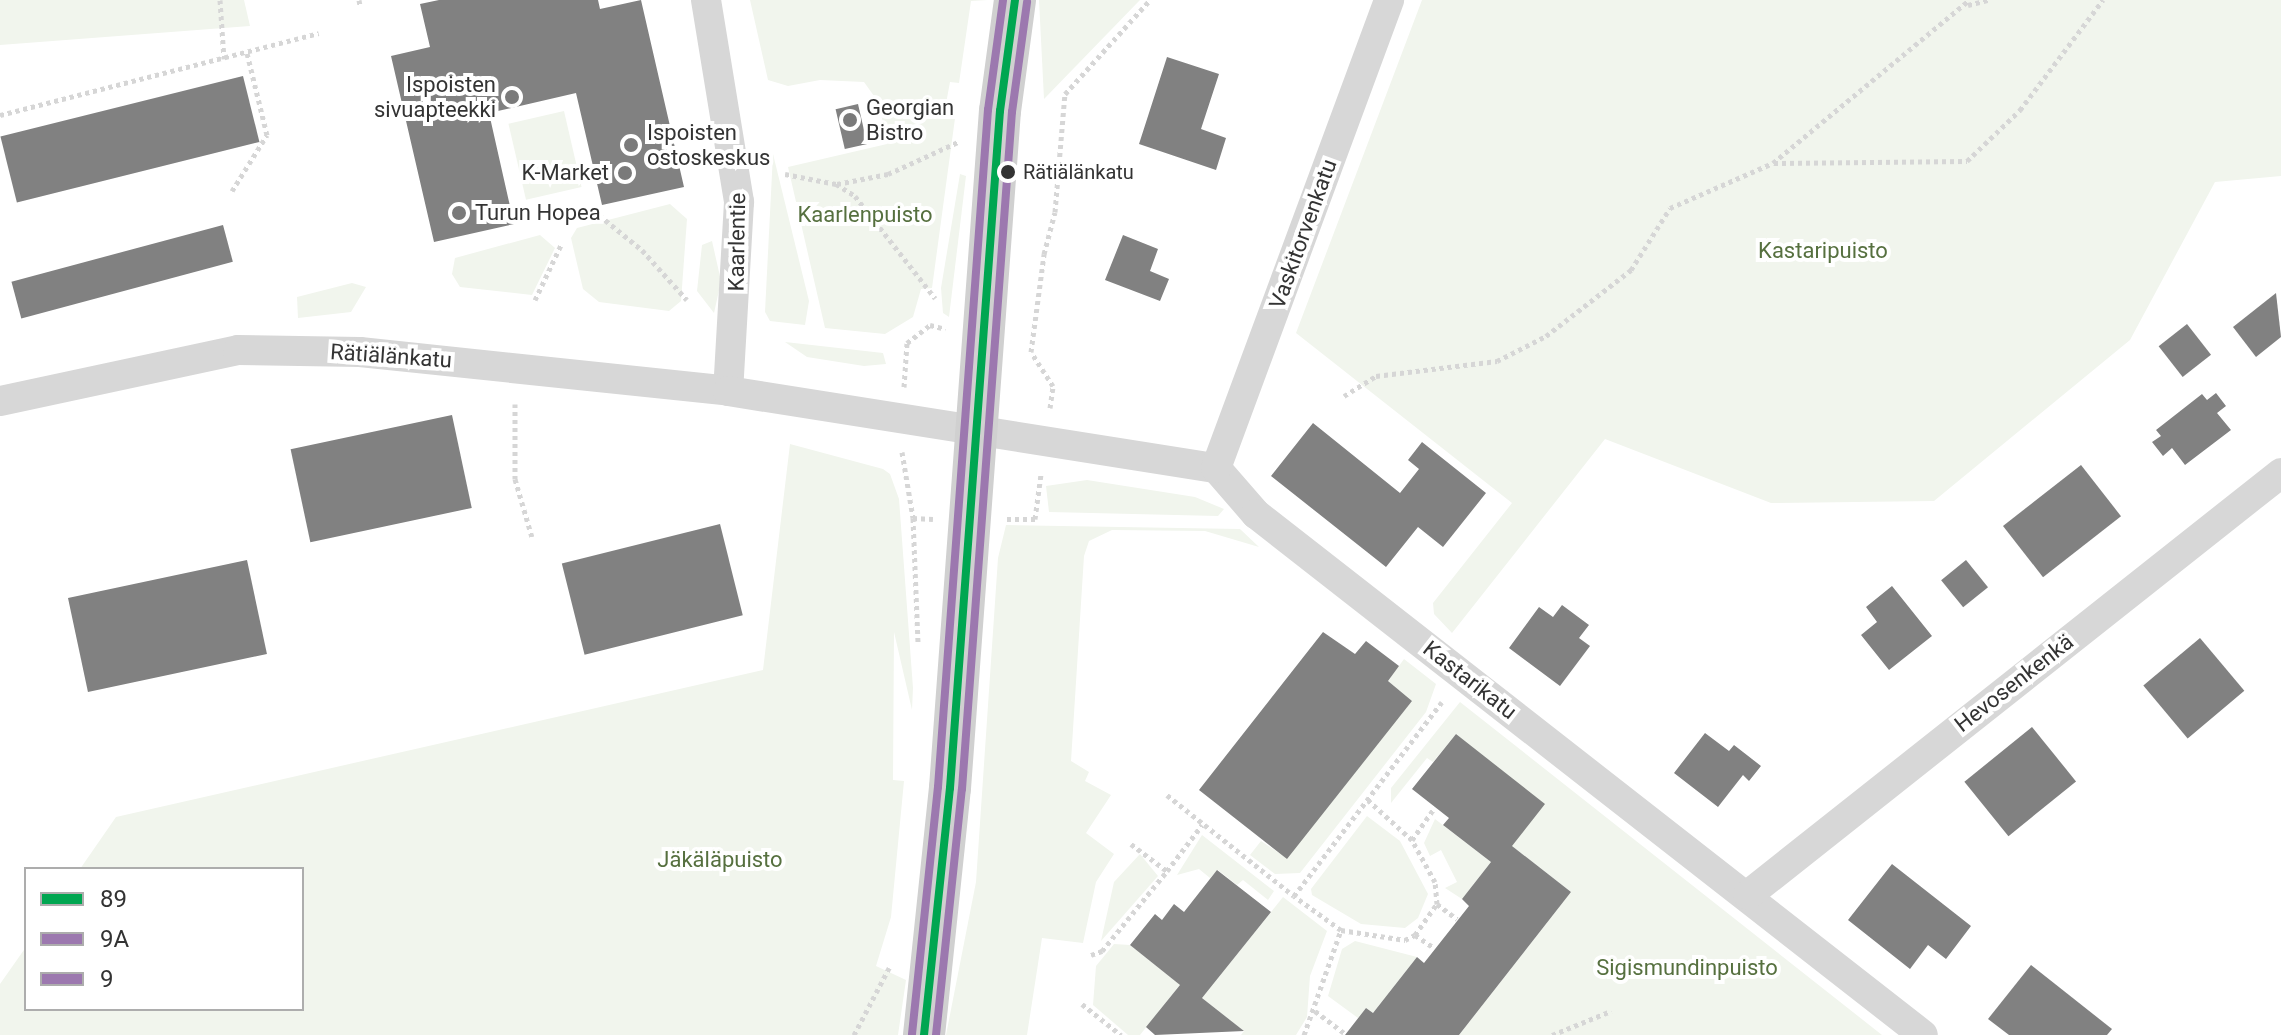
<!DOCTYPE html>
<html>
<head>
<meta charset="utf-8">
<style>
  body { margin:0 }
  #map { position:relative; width:2281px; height:1035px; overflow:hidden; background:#fff; font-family:Roboto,sans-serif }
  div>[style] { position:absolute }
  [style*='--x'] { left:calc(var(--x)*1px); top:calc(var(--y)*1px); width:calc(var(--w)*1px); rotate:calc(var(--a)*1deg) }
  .green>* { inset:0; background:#f1f5ed; transform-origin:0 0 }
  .building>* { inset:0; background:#818181; transform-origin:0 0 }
  .path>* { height:5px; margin-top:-2.5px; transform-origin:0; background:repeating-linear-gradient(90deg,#d6d6d6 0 4px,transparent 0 8px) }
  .street>* { height:30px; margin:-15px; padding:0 15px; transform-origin:15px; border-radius:15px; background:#d7d7d7 }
  .secondary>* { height:42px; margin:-21px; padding:0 21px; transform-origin:21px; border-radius:21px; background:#d0d0d0 }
  .bus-1>* { height:8px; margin:-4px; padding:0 4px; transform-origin:4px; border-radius:4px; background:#00a651 }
  .bus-2>* { height:8px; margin:-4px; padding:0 4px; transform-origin:4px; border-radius:4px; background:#9c78af }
  .bus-3>* { height:8px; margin:-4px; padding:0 4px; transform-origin:4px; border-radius:4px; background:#9c78af }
  .dots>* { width:22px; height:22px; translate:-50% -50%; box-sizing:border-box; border:4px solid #fff; border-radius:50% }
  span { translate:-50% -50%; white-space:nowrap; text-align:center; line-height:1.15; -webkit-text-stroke:8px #fff; paint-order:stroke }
  .bus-label { font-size:20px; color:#333 }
  .left { translate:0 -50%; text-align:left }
  .poi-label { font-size:22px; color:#333 }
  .right { translate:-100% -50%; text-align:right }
  .park-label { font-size:22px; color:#56703f }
  .street-label { font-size:22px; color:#333 }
  .legend { position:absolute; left:24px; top:867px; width:280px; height:144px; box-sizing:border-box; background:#fff; border:2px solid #adadad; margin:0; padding:10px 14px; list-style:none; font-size:24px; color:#333 }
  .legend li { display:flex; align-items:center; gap:16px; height:40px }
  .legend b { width:40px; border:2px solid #adadad }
</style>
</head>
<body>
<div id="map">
  <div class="green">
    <div style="clip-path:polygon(0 0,244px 0,250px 26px,0 45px)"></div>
    <div style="clip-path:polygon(750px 0,988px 0,971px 1px,959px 83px,950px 82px,945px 109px,956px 111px,932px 288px,921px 289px,913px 317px,885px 334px,825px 328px,788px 167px,887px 144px,879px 103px,864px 82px,820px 80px,788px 86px,768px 80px)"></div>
    <div style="clip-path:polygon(1039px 0,1140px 0,1044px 99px)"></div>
    <div style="clip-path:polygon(1422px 0,2281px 0,2281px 176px,2215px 182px,2130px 340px,1934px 501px,1771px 503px,1605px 439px,1452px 633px,1434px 614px,1433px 603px,1512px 503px,1296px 333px)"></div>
    <div style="left:564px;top:111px;width:78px;height:57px;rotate:77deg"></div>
    <div style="clip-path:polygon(773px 154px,809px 301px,805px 325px,770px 321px,765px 312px)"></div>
    <div style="clip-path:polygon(960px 174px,966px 176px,949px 317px,943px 313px,941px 288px)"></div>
    <div style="clip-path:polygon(670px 204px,687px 219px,681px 301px,669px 311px,599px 302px,583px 289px,571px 238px,577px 228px)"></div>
    <div style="clip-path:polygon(540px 235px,555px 248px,532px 295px,460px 287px,452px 274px,455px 258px)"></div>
    <div style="clip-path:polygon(712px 241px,721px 281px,714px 313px,697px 291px,702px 245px)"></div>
    <div style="clip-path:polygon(352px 283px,366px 287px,351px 312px,298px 318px,297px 297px)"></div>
    <div style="clip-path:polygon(785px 342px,883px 353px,886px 364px,864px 366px,807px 357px)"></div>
    <div style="clip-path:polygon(790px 444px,883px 469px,890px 474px,899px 499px,913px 688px,912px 710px,894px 632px,893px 780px,904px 781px,891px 917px,876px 966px,906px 980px,898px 1035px,0 1035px,0 984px,26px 947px,26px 1009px,302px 1009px,302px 869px,80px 869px,116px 817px,763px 670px)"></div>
    <div style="clip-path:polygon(1087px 480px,1195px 497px,1224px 509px,1218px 516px,1049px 512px,1046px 486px)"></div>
    <div style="clip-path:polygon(1006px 525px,1240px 529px,1259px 547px,1205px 531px,1112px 530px,1089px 541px,1084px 556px,1071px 761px,1089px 772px,1085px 781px,1111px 795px,1086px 833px,1114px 854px,1096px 882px,1083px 943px,1042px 938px,1027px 1035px,946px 1035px,976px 882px,998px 558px)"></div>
    <div style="clip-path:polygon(1404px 659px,1436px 684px,1426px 712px,1300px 873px,1275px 874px,1250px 855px,1261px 841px,1287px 858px,1411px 702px,1388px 681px)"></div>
    <div style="clip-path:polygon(1460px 702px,1882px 1035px,1459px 1035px,1571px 892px,1512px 846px,1456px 734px,1433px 762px,1427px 758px,1391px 803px,1391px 788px)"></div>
    <div style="clip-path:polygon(1367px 816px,1400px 841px,1428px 894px,1418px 918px,1405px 928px,1361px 924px,1312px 895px,1311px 889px)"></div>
    <div style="clip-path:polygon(1435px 819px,1491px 862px,1462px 899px,1445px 888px,1457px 882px,1441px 850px,1430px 856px,1424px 843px)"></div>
    <div style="clip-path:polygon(1202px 835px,1274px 891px,1268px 900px,1243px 880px,1237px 885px,1218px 870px,1210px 878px,1199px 869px,1177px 875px)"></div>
    <div style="clip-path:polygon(1140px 854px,1158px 876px,1101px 941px,1114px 882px)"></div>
    <div style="clip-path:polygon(1283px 897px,1327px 931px,1310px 976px,1307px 1017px,1296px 1035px,1241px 1035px,1244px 1031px,1202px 998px)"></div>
    <div style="clip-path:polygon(1355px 941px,1417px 957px,1373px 1013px,1366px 1008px,1358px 1018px,1328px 996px,1342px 949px)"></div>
    <div style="clip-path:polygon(1114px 944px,1130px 945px,1180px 985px,1140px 1035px,1128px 1035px,1093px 1005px,1096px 966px)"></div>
  </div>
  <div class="building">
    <div style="clip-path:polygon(439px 0,598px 0,600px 9px,641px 0,684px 187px,602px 205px,576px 93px,489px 113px,514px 224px,434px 242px,391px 56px,430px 47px,420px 4px)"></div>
    <div style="clip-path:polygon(1167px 57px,1219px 74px,1201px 129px,1226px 138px,1216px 170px,1139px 144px)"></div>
    <div style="left:243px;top:76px;width:68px;height:250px;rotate:76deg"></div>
    <div style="left:858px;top:104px;width:41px;height:23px;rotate:77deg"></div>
    <div style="left:223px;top:225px;width:38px;height:219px;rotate:75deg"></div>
    <div style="clip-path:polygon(1123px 235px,1158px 249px,1150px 271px,1169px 279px,1160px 301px,1105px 280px)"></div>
    <div style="clip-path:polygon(2276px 293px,2281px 337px,2256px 357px,2233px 327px)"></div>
    <div style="left:2187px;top:324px;width:39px;height:36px;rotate:52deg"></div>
    <div style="clip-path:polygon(2216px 393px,2226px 406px,2217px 413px,2231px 430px,2185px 465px,2172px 448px,2163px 456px,2152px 442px,2161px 436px,2156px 430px,2202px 394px,2207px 400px)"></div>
    <div style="left:452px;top:415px;width:95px;height:165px;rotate:78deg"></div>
    <div style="clip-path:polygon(1313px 423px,1400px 493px,1419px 469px,1408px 460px,1422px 442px,1486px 493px,1443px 547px,1418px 527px,1386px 567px,1271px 476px)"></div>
    <div style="left:2081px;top:465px;width:65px;height:99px;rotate:52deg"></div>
    <div style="left:720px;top:524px;width:94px;height:163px;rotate:76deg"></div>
    <div style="left:247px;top:560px;width:96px;height:183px;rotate:78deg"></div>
    <div style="left:1966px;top:560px;width:35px;height:32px;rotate:51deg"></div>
    <div style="clip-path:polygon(1892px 586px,1932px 636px,1889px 670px,1861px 635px,1877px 622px,1866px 607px)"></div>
    <div style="clip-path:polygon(1562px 605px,1589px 625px,1579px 638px,1590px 646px,1560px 686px,1509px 648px,1539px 607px,1553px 617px)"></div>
    <div style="clip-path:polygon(1323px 632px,1355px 654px,1366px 641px,1399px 666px,1388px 681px,1412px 701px,1287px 859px,1199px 790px)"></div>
    <div style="left:2200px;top:638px;width:69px;height:74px;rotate:50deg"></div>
    <div style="left:2032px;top:727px;width:70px;height:87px;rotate:51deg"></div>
    <div style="clip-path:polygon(1705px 733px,1729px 751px,1734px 745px,1761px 766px,1749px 781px,1743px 775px,1718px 807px,1674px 773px)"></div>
    <div style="clip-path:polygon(1456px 734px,1545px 804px,1512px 846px,1571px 892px,1459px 1035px,1345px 1035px,1366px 1008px,1373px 1013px,1417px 957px,1424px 963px,1469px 906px,1462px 899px,1491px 862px,1443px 825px,1449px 818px,1412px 789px)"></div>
    <div style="clip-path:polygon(1892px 864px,1971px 926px,1946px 959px,1928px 945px,1910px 969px,1848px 920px)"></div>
    <div style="clip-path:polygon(1217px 870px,1271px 912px,1202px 998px,1244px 1031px,1155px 1035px,1146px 1027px,1180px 985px,1130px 945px,1155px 914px,1162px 920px,1174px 904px,1184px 912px)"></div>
    <div style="clip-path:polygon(2031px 965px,2112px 1029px,2107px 1035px,2009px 1035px,1988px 1019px)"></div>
  </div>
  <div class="path">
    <div style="--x:220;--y:0;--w:59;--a:86.1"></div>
    <div style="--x:359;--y:0;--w:5;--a:79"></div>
    <div style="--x:1968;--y:5;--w:21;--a:-14"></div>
    <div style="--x:0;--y:115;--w:329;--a:-14.4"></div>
    <div style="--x:1774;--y:163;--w:193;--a:-0.6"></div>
    <div style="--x:1967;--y:161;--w:74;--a:-43.9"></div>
    <div style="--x:2020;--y:110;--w:138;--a:-53"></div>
    <div style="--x:785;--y:174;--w:52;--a:11.1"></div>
    <div style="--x:836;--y:184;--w:22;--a:32"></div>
    <div style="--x:855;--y:196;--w:130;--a:51.9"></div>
    <div style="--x:837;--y:184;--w:52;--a:-11.1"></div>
    <div style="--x:888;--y:174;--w:77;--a:-24.6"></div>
    <div style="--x:232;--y:191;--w:66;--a:-58"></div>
    <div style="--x:267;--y:135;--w:84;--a:-103.7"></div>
    <div style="--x:599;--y:215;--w:55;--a:39.1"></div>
    <div style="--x:642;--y:250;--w:67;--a:48"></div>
    <div style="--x:535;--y:300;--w:63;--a:-64.7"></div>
    <div style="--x:904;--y:387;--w:44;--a:-86.1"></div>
    <div style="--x:907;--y:343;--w:29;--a:-38"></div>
    <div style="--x:930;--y:325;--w:16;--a:14"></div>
    <div style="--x:1344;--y:396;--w:38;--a:-32"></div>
    <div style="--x:1376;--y:376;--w:122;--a:-7.1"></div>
    <div style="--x:1497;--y:361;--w:55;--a:-27"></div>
    <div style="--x:1546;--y:336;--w:108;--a:-37.8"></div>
    <div style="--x:1631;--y:270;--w:73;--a:-57.8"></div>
    <div style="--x:1670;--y:208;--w:112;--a:-23.6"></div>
    <div style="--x:1773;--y:163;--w:255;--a:-39.7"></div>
    <div style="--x:515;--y:404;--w:75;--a:90"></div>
    <div style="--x:515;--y:479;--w:60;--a:73.7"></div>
    <div style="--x:1050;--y:408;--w:22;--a:-82"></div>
    <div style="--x:1053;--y:386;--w:40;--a:-122.9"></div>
    <div style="--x:1031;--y:352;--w:99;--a:-82.4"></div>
    <div style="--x:1044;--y:254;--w:43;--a:-75.3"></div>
    <div style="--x:1055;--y:212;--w:118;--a:-85.2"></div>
    <div style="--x:1065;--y:94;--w:127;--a:-47.9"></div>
    <div style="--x:902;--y:452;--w:67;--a:80.5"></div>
    <div style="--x:913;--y:518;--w:127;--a:87.7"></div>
    <div style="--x:913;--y:518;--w:20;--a:3"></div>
    <div style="--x:1007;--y:519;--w:28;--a:0"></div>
    <div style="--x:1035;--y:519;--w:45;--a:-82.4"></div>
    <div style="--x:1167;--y:795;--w:162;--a:38.5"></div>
    <div style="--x:1412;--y:840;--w:38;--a:-55"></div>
    <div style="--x:1131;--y:844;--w:45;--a:36.9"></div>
    <div style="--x:1167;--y:871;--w:58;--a:-52.7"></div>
    <div style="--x:1437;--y:904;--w:25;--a:37"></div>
    <div style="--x:1341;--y:930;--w:65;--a:8.9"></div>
    <div style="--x:1405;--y:940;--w:11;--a:-27"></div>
    <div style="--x:1415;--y:935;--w:38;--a:-55"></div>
    <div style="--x:1437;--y:904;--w:22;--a:-95"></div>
    <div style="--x:1435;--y:882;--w:48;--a:-118.7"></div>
    <div style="--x:1412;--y:840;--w:59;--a:-137.7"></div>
    <div style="--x:1415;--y:935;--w:23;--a:34"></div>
    <div style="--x:1091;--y:955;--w:12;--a:-20"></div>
    <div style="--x:1102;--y:951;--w:103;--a:-50.9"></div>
    <div style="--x:1082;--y:1004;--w:50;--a:38.5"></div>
    <div style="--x:1315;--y:1011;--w:36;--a:37"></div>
    <div style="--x:854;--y:1035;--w:76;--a:-62.4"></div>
    <div style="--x:1304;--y:1035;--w:111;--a:-70.6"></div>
    <div style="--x:1341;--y:930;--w:58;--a:-144.1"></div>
    <div style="--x:1294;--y:896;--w:244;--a:-52.7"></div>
    <div style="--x:1552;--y:1035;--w:64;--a:-22.1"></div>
  </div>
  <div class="street">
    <div style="--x:706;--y:0;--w:205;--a:80.7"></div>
    <div style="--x:739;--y:202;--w:189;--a:93.3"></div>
    <div style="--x:0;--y:401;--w:243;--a:-12.1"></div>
    <div style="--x:238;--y:350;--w:122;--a:0.9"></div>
    <div style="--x:360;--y:352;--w:370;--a:6"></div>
    <div style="--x:728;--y:391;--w:494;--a:9"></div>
    <div style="--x:1216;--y:468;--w:61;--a:49"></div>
    <div style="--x:1256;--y:514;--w:846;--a:37.99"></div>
    <div style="--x:1216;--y:468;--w:499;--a:-69.7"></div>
    <div style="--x:1748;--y:895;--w:680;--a:-38.37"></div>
  </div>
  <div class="secondary">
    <div style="--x:924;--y:1035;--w:248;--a:-84"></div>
    <div style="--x:950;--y:788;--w:679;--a:-85.78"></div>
    <div style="--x:1000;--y:111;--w:112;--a:-82.3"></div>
  </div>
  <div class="bus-1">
    <div style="--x:924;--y:1035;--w:248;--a:-84"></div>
    <div style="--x:950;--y:788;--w:679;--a:-85.78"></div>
    <div style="--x:1000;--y:111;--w:112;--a:-82.3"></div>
  </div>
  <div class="bus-2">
    <div style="--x:936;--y:1035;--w:247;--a:-84"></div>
    <div style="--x:962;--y:789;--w:679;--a:-85.78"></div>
    <div style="--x:1012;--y:112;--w:111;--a:-82.2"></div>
  </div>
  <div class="bus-3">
    <div style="--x:912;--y:1034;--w:248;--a:-84"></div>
    <div style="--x:938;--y:787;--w:679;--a:-85.78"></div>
    <div style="--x:988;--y:110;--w:111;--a:-82.2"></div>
  </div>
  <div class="dots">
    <div style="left:512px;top:97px;background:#7a7a7a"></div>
    <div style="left:850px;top:120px;background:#7a7a7a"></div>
    <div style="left:631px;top:145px;background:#7a7a7a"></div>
    <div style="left:1008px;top:172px;background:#333"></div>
    <div style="left:625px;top:173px;background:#7a7a7a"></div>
    <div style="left:459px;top:213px;background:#7a7a7a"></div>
  </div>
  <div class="bus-label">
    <span class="left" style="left:1023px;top:172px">Rätiälänkatu</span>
  </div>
  <div class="poi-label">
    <span class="right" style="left:496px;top:97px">Ispoisten<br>sivuapteekki</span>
    <span class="left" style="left:866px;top:120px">Georgian<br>Bistro</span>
    <span class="left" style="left:647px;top:145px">Ispoisten<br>ostoskeskus</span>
    <span class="right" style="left:609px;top:173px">K-Market</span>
    <span class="left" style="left:475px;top:213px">Turun Hopea</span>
  </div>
  <div class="park-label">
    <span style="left:865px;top:215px">Kaarlenpuisto</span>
    <span style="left:1823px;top:251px">Kastaripuisto</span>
    <span style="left:720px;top:860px">Jäkäläpuisto</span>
    <span style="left:1687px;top:968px">Sigismundinpuisto</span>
  </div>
  <div class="street-label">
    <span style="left:1303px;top:234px;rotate:-70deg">Vaskitorvenkatu</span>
    <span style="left:737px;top:242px;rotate:-89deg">Kaarlentie</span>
    <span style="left:391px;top:356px;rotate:4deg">Rätiälänkatu</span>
    <span style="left:1470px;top:680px;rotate:38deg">Kastarikatu</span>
    <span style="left:2014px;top:683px;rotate:-38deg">Hevosenkenkä</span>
  </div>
  <ul class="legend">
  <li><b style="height:10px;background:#00a651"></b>89</li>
  <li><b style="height:10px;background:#9c78af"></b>9A</li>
  <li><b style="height:10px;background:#9c78af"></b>9</li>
  </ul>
</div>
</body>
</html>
